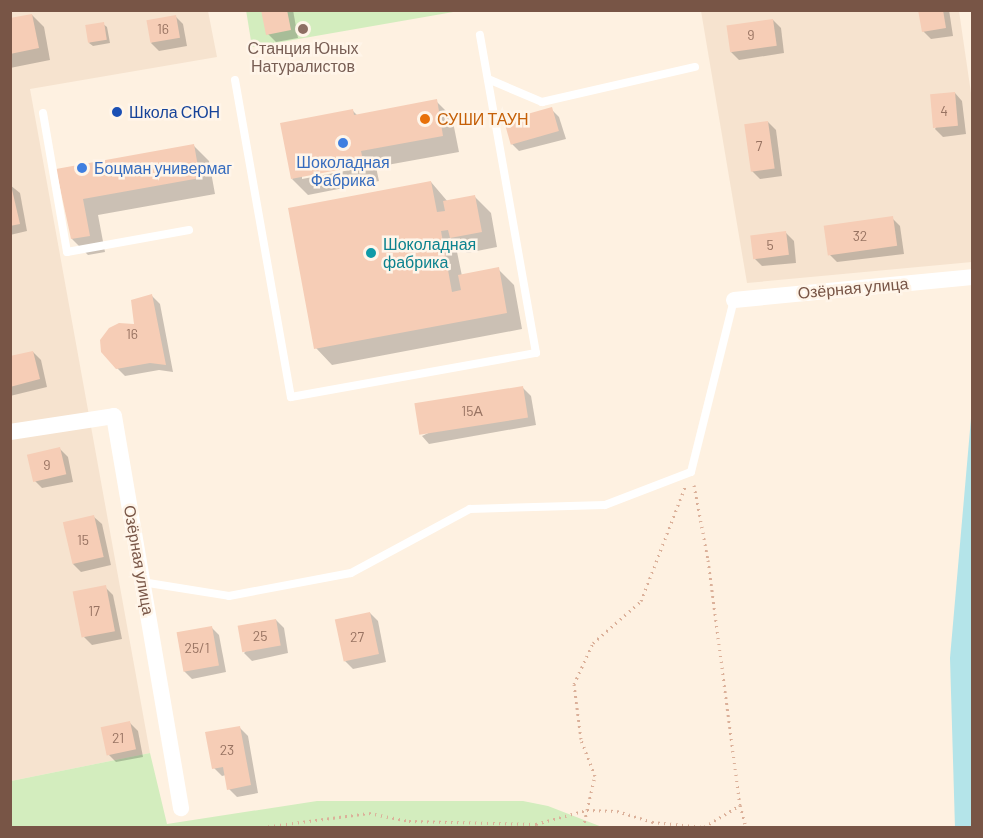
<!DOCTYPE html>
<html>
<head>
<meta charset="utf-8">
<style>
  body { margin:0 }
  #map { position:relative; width:983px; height:838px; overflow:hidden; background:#fef1e1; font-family:Barlow,sans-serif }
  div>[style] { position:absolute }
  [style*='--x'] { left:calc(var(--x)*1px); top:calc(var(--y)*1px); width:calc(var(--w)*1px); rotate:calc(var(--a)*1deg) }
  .residential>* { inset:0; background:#f6e3cf }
  .green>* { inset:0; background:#d3edbe }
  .water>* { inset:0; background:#b4e4e9 }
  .shadow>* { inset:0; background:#0003 }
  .building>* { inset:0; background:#f6cdb6; transform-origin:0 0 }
  .path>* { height:3px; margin-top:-1.5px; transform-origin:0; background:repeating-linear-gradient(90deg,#dbb099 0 1.5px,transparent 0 6px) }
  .service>* { height:8px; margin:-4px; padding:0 4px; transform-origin:4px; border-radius:4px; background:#fff }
  .minor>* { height:16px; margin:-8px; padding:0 8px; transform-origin:8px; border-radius:8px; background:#fff }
  .dots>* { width:16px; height:16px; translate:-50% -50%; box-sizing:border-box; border:3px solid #fff5e9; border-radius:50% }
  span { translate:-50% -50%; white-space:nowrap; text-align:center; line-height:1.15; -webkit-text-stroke:5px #fff5e9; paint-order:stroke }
  .number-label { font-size:14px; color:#987362 }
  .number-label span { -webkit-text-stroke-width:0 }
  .education-label { font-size:16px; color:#785e54 }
  .transit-label { font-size:16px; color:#164399 }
  .left { translate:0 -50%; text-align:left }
  .food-label { font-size:16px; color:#c56008 }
  .shop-label { font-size:16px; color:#366cbe }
  .culture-label { font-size:16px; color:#0d838f }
  .street-label { font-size:16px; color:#785546 }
  .frame { position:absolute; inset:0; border:12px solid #785546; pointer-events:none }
</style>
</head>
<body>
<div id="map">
  <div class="residential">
    <div style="clip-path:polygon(11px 11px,208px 11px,217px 57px,30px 89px,150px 753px,11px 781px)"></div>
    <div style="clip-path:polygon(701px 11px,959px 11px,972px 100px,972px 262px,747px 283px)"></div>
  </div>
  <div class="green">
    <div style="clip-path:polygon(246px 10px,459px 11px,252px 47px)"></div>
    <div style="clip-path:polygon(150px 753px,167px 824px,317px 801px,523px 801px,548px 806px,602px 827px,11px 827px,11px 781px)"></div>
  </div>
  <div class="water">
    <div style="clip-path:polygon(972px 407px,972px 827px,955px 828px,950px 658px)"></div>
  </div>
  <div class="shadow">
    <div style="clip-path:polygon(263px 10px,293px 10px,298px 38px,276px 42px,268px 34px)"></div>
    <div style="clip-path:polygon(920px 10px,949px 10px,953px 36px,931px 39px,923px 31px)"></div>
    <div style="clip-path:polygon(32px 15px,44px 27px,50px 60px,10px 68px,10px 19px)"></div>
    <div style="clip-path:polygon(175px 16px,183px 24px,187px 46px,159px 51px,151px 43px)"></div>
    <div style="clip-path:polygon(773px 20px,781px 28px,784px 53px,739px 60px,731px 52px)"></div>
    <div style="clip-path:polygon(103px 24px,107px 27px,110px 43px,93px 46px,89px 43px)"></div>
    <div style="clip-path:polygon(955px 93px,962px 101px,966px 134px,943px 137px,935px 129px)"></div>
    <div style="clip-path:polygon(evenodd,436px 101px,452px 117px,459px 152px,376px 167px,379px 181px,308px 195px,292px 179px,353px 111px,358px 116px,436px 101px,371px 163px,371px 166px,302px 179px,302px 176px,371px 163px)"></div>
    <div style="clip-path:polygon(551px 109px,559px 117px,566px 139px,519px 151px,511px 143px)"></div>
    <div style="clip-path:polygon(768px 122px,776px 130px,782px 176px,760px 179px,752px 171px)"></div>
    <div style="clip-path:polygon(193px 145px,209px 161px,215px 194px,98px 215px,105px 252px,88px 255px,72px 239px,58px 170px)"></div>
    <div style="clip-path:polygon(431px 182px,448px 202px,475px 197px,491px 213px,497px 247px,467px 253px,460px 246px,456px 247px,462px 276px,498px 269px,514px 285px,522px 329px,332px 365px,316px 348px)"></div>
    <div style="clip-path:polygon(10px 185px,20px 193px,27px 231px,10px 235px)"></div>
    <div style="clip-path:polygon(892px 218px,900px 226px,904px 254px,837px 262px,829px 254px)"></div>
    <div style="clip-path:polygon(786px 233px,794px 241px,796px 263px,762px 266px,754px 258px)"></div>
    <div style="clip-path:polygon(152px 296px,160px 304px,173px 372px,159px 370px,125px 376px,117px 368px)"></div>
    <div style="clip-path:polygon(33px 352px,41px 360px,47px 387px,10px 396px,10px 358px)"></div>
    <div style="clip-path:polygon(523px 388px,531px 396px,536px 425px,429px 444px,422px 436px)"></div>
    <div style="clip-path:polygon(60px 449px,68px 457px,73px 482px,42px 488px,34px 480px)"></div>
    <div style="clip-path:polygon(94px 517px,102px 524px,111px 565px,81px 572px,73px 564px)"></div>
    <div style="clip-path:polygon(105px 587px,113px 595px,122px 639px,92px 645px,84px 637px)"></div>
    <div style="clip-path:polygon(370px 613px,378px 621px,386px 662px,353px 669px,345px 661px)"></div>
    <div style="clip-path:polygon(276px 620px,284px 628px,288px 653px,252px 661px,244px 653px)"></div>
    <div style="clip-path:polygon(211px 627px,219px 635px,226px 672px,192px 679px,184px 671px)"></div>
    <div style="clip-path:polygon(130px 723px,138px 731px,143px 757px,116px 762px,108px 754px)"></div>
    <div style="clip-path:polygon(240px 728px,248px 736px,258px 793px,237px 797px,229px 789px,226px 775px,222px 776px,214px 768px)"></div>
  </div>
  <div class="building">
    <div style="clip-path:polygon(261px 10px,287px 10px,291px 30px,266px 35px)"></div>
    <div style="clip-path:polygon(918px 10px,943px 10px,946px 28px,922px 32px)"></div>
    <div style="clip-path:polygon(32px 14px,39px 48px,10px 54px,10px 18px)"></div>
    <div style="left:176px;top:15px;width:23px;height:30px;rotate:80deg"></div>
    <div style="left:773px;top:19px;width:27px;height:47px;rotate:82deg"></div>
    <div style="left:104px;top:22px;width:18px;height:19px;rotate:81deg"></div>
    <div style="left:955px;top:92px;width:34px;height:25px;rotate:85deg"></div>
    <div style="clip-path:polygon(437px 99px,443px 136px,361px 151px,364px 165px,291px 179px,280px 123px,353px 109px,354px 115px)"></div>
    <div style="left:552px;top:107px;width:25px;height:50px;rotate:74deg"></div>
    <div style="left:768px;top:121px;width:48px;height:24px;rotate:82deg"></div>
    <div style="clip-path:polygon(194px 144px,200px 178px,83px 199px,90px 236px,71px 239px,56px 169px)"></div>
    <div style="clip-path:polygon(10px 181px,20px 224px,10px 226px)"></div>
    <div style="clip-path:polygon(431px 181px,437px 212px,445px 211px,443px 201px,475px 195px,482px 232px,450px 238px,448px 230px,441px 231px,452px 292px,461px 290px,458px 275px,499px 267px,507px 313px,314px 349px,288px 208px)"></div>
    <div style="left:893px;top:216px;width:30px;height:70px;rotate:82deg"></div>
    <div style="left:786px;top:231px;width:24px;height:36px;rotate:83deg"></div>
    <div style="clip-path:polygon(152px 294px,166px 365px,150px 363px,116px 369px,101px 352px,100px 340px,109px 328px,119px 323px,134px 324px,131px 300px)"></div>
    <div style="clip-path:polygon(33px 351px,40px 379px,10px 387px,10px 356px)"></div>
    <div style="left:523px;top:386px;width:32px;height:110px;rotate:81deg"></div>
    <div style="left:60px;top:447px;width:28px;height:34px;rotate:77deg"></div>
    <div style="left:94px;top:515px;width:43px;height:32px;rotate:77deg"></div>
    <div style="left:106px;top:585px;width:47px;height:34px;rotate:79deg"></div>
    <div style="left:370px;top:612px;width:43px;height:36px;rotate:78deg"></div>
    <div style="left:276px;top:619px;width:27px;height:39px;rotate:80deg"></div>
    <div style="left:212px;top:626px;width:40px;height:36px;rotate:80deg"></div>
    <div style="left:130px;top:721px;width:29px;height:30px;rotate:78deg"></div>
    <div style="clip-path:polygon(240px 726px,251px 785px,227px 790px,223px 767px,212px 769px,205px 732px)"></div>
  </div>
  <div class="path">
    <div style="--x:694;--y:485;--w:76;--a:79.4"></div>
    <div style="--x:708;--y:560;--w:247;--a:82.6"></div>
    <div style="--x:740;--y:805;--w:24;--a:75"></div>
    <div style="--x:256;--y:828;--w:114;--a:-7.6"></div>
    <div style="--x:369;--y:813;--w:41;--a:11.3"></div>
    <div style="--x:409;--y:821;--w:127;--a:1.4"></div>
    <div style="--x:536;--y:824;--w:53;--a:-15.4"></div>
    <div style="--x:587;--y:810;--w:35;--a:-77"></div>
    <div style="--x:595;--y:776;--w:40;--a:-111"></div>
    <div style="--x:581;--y:739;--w:55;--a:-97.3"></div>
    <div style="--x:574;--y:684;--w:45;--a:-65.1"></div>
    <div style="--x:593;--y:643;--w:64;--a:-41.2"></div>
    <div style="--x:641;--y:601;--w:122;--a:-68.9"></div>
    <div style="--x:583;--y:828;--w:18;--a:-77"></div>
    <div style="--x:587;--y:810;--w:30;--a:2"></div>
    <div style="--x:617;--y:811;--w:37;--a:17"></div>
    <div style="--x:652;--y:822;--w:52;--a:5.5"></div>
    <div style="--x:704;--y:827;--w:42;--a:-31.4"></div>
  </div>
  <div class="service">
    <div style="--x:488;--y:79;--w:59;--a:23.1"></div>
    <div style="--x:542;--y:102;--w:157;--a:-12.9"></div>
    <div style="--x:235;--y:80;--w:322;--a:80"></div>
    <div style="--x:291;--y:397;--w:249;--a:-10.2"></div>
    <div style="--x:536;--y:353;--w:323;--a:-100"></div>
    <div style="--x:43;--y:113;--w:141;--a:80.2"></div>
    <div style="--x:67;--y:252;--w:124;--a:-10.2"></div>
    <div style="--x:142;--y:582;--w:88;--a:9.1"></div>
    <div style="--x:229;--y:596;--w:124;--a:-10.7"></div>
    <div style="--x:351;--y:573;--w:135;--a:-28.3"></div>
    <div style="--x:470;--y:509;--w:135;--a:-1.7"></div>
    <div style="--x:605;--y:505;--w:92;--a:-21"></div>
    <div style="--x:691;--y:472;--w:177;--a:-76"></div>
  </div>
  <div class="minor">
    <div style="--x:734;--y:300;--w:239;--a:-5.5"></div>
    <div style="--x:10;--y:432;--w:105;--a:-8.7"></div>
    <div style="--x:114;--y:416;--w:398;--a:80.3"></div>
  </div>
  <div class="dots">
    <div style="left:303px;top:29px;background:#8d6e63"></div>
    <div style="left:117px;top:112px;background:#1a4fb4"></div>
    <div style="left:425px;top:119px;background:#e8710a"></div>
    <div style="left:343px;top:143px;background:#3f7fe0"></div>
    <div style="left:82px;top:168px;background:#3f7fe0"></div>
    <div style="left:371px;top:253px;background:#0f9aa8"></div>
  </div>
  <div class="number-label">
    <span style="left:163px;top:29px">16</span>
    <span style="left:751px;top:35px">9</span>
    <span style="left:944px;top:111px">4</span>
    <span style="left:759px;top:146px">7</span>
    <span style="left:860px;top:236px">32</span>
    <span style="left:770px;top:245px">5</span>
    <span style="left:132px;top:334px">16</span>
    <span style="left:472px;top:411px">15А</span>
    <span style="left:47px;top:465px">9</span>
    <span style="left:83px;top:540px">15</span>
    <span style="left:94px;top:611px">17</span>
    <span style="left:260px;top:636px">25</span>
    <span style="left:357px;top:637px">27</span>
    <span style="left:197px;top:648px">25/1</span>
    <span style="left:118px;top:738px">21</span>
    <span style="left:227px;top:750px">23</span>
  </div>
  <div class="education-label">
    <span style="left:303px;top:57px">Станция Юных<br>Натуралистов</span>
  </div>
  <div class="transit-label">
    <span class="left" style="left:129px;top:112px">Школа СЮН</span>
  </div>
  <div class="food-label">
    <span class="left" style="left:437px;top:119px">СУШИ ТАУН</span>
  </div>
  <div class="shop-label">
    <span style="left:343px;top:171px">Шоколадная<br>Фабрика</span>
    <span class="left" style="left:94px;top:168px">Боцман универмаг</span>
  </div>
  <div class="culture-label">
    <span class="left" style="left:383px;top:253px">Шоколадная<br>фабрика</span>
  </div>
  <div class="street-label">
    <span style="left:853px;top:288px;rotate:-5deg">Озёрная улица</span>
    <span style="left:139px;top:560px;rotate:80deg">Озёрная улица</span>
  </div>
  <div class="frame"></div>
</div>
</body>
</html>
